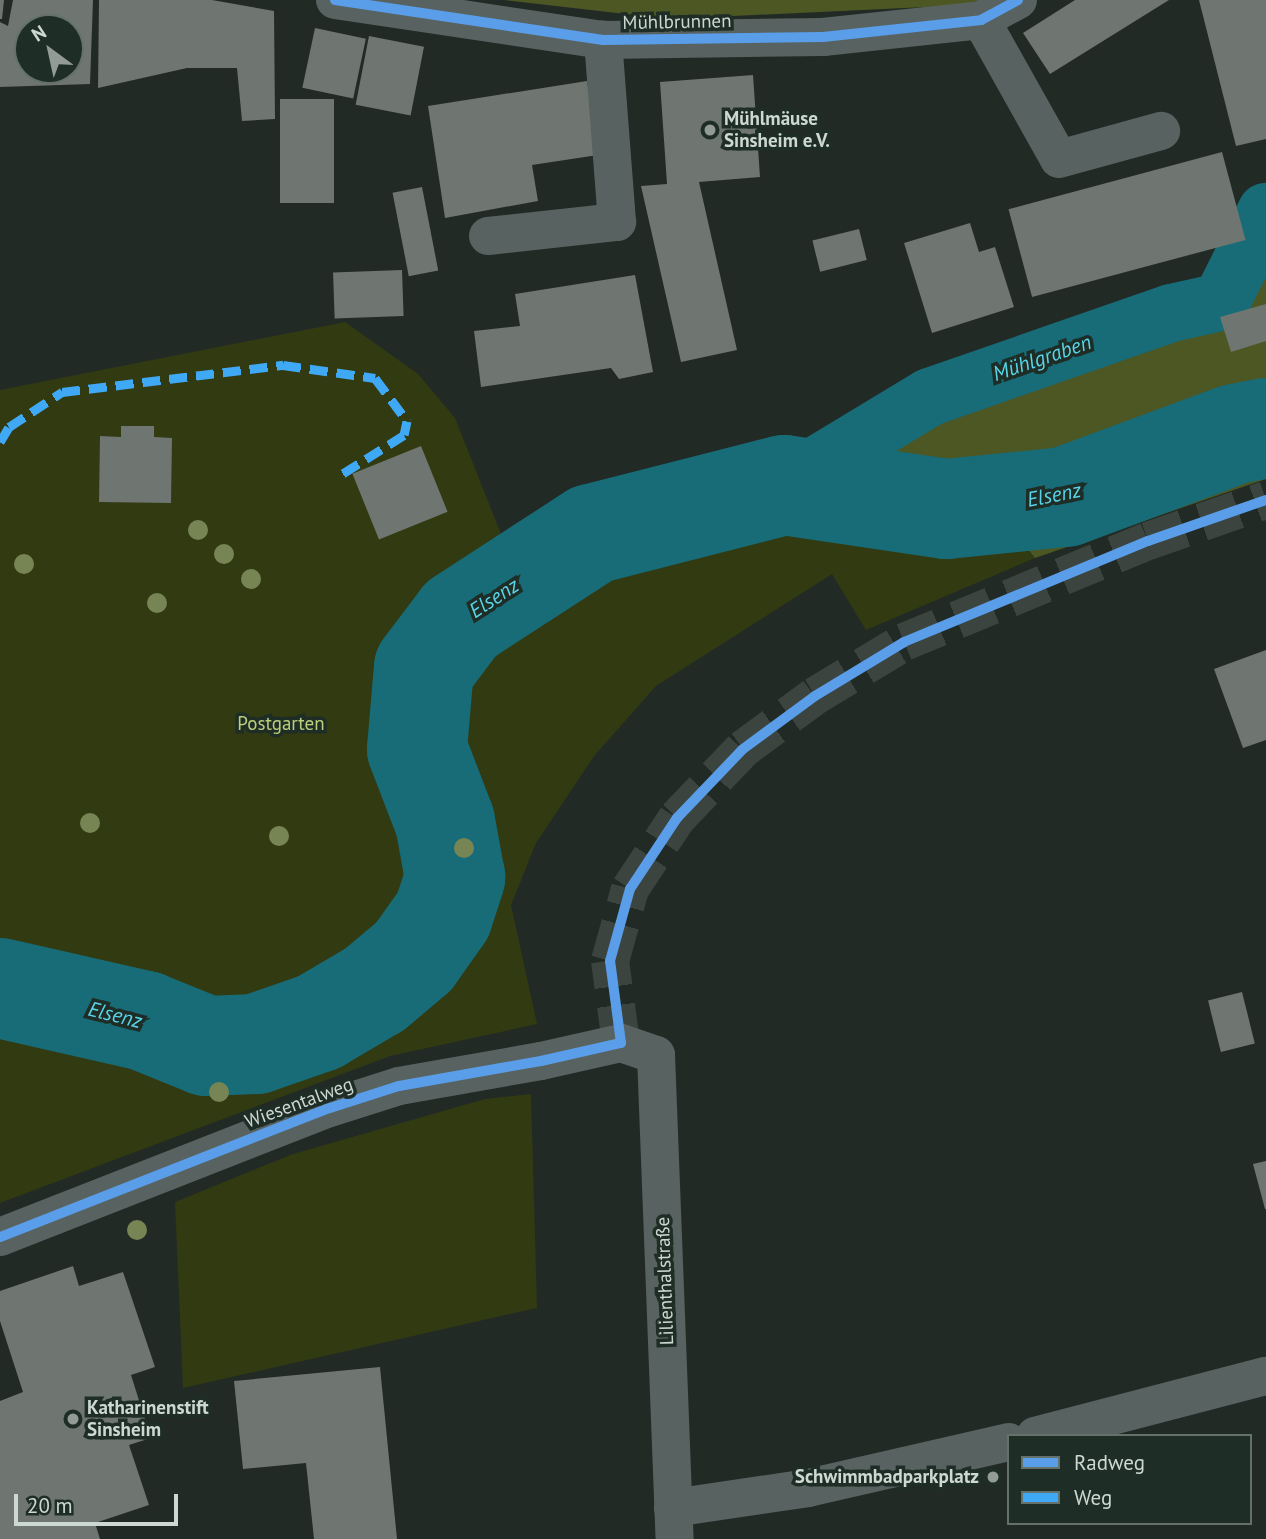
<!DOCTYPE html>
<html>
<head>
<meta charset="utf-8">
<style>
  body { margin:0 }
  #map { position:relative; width:1266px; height:1539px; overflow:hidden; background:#222a26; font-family:"PT Sans",sans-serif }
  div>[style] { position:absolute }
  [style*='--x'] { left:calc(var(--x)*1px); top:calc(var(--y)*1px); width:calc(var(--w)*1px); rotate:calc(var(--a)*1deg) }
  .green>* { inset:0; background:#323a12 }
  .forest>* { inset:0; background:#4c5724 }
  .canal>* { height:58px; margin:-29px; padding:0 29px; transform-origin:29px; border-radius:29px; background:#176c78 }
  .river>* { height:100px; margin:-50px; padding:0 50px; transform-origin:50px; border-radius:50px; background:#176c78 }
  .building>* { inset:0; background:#6f7571; transform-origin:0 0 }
  .minor-tunnel>* { height:38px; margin-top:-19px; transform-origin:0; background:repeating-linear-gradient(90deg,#3c4440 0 38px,transparent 0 57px) }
  .minor>* { height:38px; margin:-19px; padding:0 19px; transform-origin:19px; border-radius:19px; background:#586361 }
  .quiet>* { height:9px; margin-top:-4.5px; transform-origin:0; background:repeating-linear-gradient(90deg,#3fa9f5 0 18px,transparent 0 27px) }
  .cycleway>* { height:10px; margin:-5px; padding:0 5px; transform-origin:5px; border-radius:5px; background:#5a9eea }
  .trees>* { width:20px; height:20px; margin:-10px; border-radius:50%; background:#778554 }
  .dots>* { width:19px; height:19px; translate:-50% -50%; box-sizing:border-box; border:4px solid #1e2d26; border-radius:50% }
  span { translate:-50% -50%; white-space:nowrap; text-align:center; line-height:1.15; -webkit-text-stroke:7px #1e2d26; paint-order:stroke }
  .street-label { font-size:19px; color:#ced8d3 }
  .poi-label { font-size:19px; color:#ced8d3; font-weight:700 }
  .left { translate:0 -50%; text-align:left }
  .right { translate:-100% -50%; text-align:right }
  .park-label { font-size:19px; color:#bdcf79 }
  .water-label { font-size:21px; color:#59d5e9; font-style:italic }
  .legend { position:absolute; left:1007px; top:1434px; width:245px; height:91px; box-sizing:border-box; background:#1e2d26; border:2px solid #64716b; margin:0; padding:9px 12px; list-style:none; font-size:21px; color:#ced8d3 }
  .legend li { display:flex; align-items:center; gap:14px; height:35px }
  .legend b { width:35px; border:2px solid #64716b }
  .north { position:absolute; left:14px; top:14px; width:70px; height:70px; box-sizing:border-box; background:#1e2d26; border:2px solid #64716b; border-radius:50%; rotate:327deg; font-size:19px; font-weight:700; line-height:28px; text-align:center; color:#ced8d3 }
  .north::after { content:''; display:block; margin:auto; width:24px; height:32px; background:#929b96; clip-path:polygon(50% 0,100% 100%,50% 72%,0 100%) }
  .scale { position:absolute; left:14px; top:1494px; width:164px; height:32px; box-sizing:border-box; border:4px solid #ced8d3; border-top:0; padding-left:9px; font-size:21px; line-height:24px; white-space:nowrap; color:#ced8d3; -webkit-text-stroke:5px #1e2d26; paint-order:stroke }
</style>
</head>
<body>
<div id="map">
  <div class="green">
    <div style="clip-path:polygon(345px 322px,418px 374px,455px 418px,514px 567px,615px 498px,768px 485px,789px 504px,1000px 514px,1035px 558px,866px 630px,832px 574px,656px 686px,594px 756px,536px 843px,511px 905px,537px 1024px,390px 1056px,0 1203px,0 390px)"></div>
    <div style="clip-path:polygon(531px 1094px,537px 1308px,183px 1388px,175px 1202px,293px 1154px,485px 1099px)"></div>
  </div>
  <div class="forest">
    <div style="clip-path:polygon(504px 0,979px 0,968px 5px,669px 19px)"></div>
    <div style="clip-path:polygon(1266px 193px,1266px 479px,1035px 558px,1000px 514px,789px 504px,768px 485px,916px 389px,1233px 279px,1253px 203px)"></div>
  </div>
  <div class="canal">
    <div style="--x:784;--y:485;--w:170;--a:-31.1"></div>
    <div style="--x:930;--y:397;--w:255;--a:-19.2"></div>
    <div style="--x:1171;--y:313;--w:51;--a:-12.4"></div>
    <div style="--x:1221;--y:302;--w:101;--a:-63.4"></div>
  </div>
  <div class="river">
    <div style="--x:0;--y:988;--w:149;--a:12.8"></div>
    <div style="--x:145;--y:1021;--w:67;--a:22"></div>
    <div style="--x:207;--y:1046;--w:49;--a:-2.3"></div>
    <div style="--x:256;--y:1044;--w:67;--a:-19.2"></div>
    <div style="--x:319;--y:1022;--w:65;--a:-30.5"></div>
    <div style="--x:375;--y:989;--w:51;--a:-40.2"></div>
    <div style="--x:414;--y:956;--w:50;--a:-54.7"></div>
    <div style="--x:443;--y:915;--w:40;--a:-72"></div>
    <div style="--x:455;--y:877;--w:56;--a:-100.3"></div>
    <div style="--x:445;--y:822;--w:78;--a:-111"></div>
    <div style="--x:417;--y:749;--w:81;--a:-85.1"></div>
    <div style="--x:424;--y:668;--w:61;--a:-52.9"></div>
    <div style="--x:461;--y:619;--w:156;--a:-33"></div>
    <div style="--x:592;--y:534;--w:198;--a:-14.3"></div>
    <div style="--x:784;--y:485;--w:164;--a:8.4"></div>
    <div style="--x:946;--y:509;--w:120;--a:-5.8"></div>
    <div style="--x:1065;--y:497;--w:181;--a:-20.3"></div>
    <div style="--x:1235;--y:434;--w:32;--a:-11"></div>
  </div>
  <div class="building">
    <div style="clip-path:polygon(0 0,4px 0,2px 19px,0 19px)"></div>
    <div style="clip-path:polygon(evenodd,13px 0,93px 0,90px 84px,0 87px,0 22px,8px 26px,13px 0,28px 28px,70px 28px,70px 70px,28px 70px,28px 28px)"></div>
    <div style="clip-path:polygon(99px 0,212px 0,274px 11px,275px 119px,242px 121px,237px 68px,187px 68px,98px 88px)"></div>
    <div style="clip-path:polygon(1075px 0,1169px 0,1050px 74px,1023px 33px)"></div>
    <div style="clip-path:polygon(1199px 0,1266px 0,1266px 139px,1236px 146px)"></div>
    <div style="left:315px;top:28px;width:52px;height:61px;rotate:12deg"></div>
    <div style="left:369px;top:36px;width:56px;height:70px;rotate:11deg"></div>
    <div style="clip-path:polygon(753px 75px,760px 177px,699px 182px,737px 350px,681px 362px,641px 186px,667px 184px,660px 82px)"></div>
    <div style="clip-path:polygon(587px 81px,598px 155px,532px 165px,538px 201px,445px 218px,428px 106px)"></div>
    <div style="left:280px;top:99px;width:54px;height:104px"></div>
    <div style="left:1222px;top:152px;width:91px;height:221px;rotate:75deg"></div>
    <div style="left:422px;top:187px;width:85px;height:30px;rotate:79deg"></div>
    <div style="clip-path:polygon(970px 223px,979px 252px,995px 247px,1014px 307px,932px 333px,904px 243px)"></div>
    <div style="left:859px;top:229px;width:32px;height:48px;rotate:76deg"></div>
    <div style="left:402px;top:270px;width:46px;height:69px;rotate:88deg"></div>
    <div style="clip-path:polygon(635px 275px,653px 372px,619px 379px,611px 368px,481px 387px,474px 331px,520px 326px,515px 294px)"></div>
    <div style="clip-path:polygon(1266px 304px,1266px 341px,1231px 352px,1220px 317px)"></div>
    <div style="clip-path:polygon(121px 426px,154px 426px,154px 437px,172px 438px,171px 503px,99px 502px,100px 436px,121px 437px)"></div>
    <div style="left:421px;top:446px;width:71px;height:74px;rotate:68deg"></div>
    <div style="clip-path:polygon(1266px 650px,1266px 740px,1243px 748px,1214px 669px)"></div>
    <div style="left:1242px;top:992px;width:53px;height:35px;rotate:76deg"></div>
    <div style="clip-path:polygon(1266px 1161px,1266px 1209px,1265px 1209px,1253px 1164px)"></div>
    <div style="clip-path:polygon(73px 1266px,79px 1286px,123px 1272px,155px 1367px,131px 1375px,151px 1438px,129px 1445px,149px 1505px,95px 1523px,100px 1539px,0 1539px,0 1401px,23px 1392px,0 1321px,0 1291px)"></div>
    <div style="clip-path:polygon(380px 1367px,397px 1539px,314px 1539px,306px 1463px,243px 1469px,234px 1381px)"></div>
  </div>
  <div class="minor-tunnel">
    <div style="--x:621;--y:1043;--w:83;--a:-97.6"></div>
    <div style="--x:610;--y:961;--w:75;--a:-74.5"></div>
    <div style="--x:630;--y:889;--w:85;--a:-56.5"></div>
    <div style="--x:677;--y:818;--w:95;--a:-46.3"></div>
    <div style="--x:743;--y:749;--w:89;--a:-36.4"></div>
    <div style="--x:815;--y:696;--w:104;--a:-31.2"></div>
    <div style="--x:904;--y:642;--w:264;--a:-22.5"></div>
    <div style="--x:1148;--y:541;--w:125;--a:-19.2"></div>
  </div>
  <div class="minor">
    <div style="--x:335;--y:0;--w:271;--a:8.5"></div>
    <div style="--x:603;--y:40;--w:220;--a:-0.8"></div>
    <div style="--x:823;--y:37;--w:159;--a:-6.1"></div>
    <div style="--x:981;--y:20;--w:42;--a:-28.4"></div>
    <div style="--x:981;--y:20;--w:159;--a:60.7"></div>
    <div style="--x:1059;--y:159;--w:106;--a:-15.4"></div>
    <div style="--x:488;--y:236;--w:130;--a:-6.2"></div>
    <div style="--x:617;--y:222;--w:183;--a:-94.4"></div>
    <div style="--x:0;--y:1237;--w:354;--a:-21.4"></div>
    <div style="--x:330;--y:1108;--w:72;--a:-17.7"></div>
    <div style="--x:399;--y:1086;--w:144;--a:-10"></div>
    <div style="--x:541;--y:1061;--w:82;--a:-12.7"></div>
    <div style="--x:621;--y:1043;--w:37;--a:19"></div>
    <div style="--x:656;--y:1055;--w:484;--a:87.8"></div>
    <div style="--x:1035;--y:1436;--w:239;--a:-14.6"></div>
    <div style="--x:673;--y:1508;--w:136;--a:-8.4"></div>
    <div style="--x:808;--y:1488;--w:206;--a:-12.9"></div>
  </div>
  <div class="quiet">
    <div style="--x:0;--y:442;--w:17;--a:-59"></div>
    <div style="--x:9;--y:427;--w:64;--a:-33.4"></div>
    <div style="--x:62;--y:392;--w:223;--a:-7"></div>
    <div style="--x:283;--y:365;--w:93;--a:8"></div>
    <div style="--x:375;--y:378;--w:54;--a:53.3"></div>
    <div style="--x:407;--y:421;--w:14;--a:102"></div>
    <div style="--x:404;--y:435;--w:77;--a:147.8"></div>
  </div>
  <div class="cycleway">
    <div style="--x:335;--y:0;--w:271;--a:8.5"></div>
    <div style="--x:603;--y:40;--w:220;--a:-0.8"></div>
    <div style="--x:823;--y:37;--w:159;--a:-6.1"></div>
    <div style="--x:981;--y:20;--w:42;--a:-28.4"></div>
    <div style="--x:0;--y:1237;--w:354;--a:-21.4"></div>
    <div style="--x:330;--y:1108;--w:72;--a:-17.7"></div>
    <div style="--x:399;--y:1086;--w:144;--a:-10"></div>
    <div style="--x:541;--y:1061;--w:82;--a:-12.7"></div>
    <div style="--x:621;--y:1043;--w:83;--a:-97.6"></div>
    <div style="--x:610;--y:961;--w:75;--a:-74.5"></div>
    <div style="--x:630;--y:889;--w:85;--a:-56.5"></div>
    <div style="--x:677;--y:818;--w:95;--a:-46.3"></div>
    <div style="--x:743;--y:749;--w:89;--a:-36.4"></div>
    <div style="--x:815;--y:696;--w:104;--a:-31.2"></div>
    <div style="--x:904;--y:642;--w:264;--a:-22.5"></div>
    <div style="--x:1148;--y:541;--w:125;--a:-19.2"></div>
  </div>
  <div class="trees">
    <div style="left:198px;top:530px"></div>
    <div style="left:224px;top:554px"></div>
    <div style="left:24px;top:564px"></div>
    <div style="left:251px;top:579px"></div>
    <div style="left:157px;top:603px"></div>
    <div style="left:90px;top:823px"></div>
    <div style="left:279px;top:836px"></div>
    <div style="left:464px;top:848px"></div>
    <div style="left:219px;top:1092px"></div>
    <div style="left:137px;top:1230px"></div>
  </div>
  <div class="dots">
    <div style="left:710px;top:130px;background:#929b96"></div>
    <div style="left:73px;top:1419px;background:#929b96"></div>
    <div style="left:993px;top:1477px;background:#929b96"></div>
  </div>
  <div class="street-label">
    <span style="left:677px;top:22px;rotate:-1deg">Mühlbrunnen</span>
    <span style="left:299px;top:1103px;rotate:-20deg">Wiesentalweg</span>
    <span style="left:665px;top:1281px;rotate:-92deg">Lilienthalstraße</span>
  </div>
  <div class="poi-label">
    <span class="left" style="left:724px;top:130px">Mühlmäuse<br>Sinsheim e.V.</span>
    <span class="left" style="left:87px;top:1419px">Katharinenstift<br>Sinsheim</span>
    <span class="right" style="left:979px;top:1477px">Schwimmbadparkplatz</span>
  </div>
  <div class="park-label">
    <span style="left:281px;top:724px">Postgarten</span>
  </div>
  <div class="water-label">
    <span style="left:1042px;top:358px;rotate:-19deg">Mühlgraben</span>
    <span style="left:1054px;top:495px;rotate:-11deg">Elsenz</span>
    <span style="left:494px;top:598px;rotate:-33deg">Elsenz</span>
    <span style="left:115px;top:1015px;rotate:14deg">Elsenz</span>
  </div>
  <ul class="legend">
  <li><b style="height:9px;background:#5a9eea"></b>Radweg</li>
  <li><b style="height:9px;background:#3fa9f5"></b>Weg</li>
  </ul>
  <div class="north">N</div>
  <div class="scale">20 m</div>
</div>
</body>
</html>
